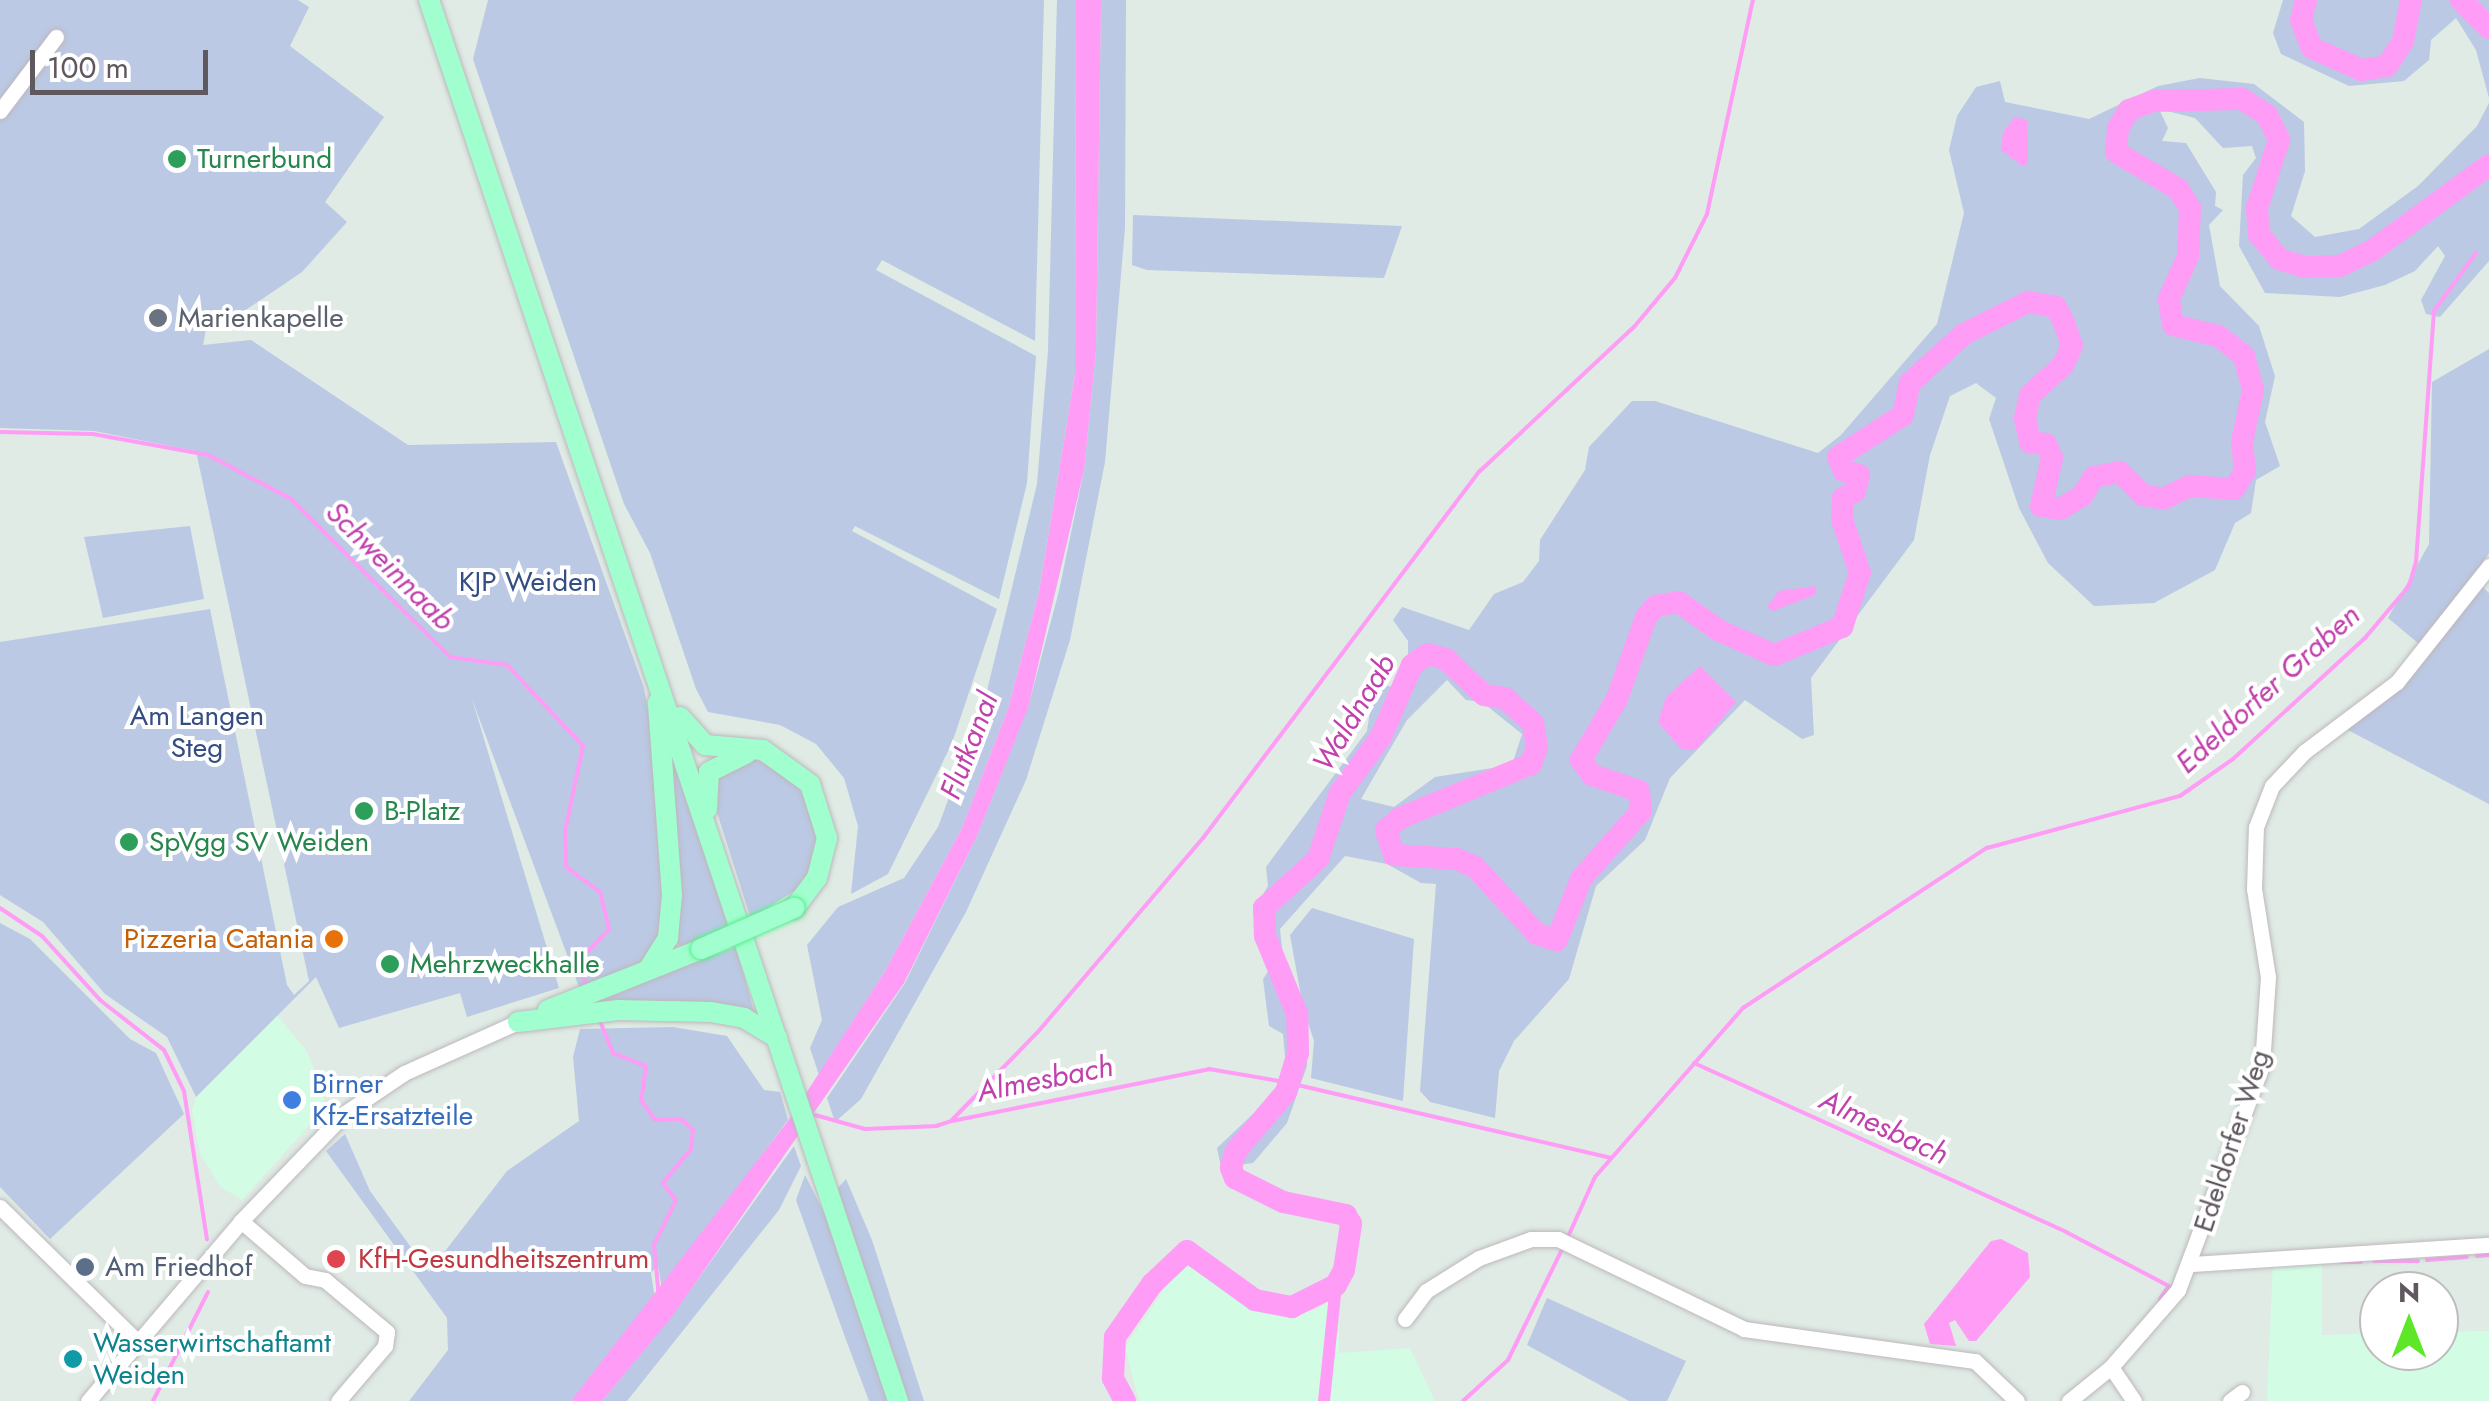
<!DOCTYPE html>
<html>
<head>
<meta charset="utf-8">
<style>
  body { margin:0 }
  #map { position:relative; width:2489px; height:1401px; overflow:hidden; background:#dfebe4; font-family:Jost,sans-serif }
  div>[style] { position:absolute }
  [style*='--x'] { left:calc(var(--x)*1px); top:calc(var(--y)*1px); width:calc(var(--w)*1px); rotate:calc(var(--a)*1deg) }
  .commercial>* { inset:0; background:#d2fde4 }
  .green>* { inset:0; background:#bbc9e4 }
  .water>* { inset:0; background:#fe9cf6 }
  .stream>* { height:4px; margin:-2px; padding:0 2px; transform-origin:2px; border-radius:2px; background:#fe9cf6 }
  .canal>* { height:12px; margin:-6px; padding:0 6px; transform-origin:6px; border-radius:6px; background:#fe9cf6 }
  .river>* { height:22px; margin:-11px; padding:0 11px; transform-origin:11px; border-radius:11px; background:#fe9cf6 }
  .roads { filter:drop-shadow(0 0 2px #beb7bd) drop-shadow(0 0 2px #beb7bd) }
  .minor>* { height:15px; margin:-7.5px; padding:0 7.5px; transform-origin:7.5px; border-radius:7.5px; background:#fff }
  .major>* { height:20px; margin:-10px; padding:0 10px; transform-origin:10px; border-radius:10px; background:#a1fece }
  .bridges { filter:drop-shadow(0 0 2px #54f08d) drop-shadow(0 0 2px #54f08d) }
  .major-bridge>* { height:20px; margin:-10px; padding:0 10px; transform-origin:10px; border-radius:10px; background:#a1fece }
  .dots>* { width:28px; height:28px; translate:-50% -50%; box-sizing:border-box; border:5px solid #fff; border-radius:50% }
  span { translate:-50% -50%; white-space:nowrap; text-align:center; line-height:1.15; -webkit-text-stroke:8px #fff; paint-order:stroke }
  .leisure-label { font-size:28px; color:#27864d }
  .left { translate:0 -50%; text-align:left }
  .worship-label { font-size:28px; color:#5b616d }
  .park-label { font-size:28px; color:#344d83 }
  .food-label { font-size:28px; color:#c56008 }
  .right { translate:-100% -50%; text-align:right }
  .shop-label { font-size:28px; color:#366cbe }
  .street-label { font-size:28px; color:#60585f }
  .health-label { font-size:28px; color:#be3a42 }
  .service-label { font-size:28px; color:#4e5e75 }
  .culture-label { font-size:28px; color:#0d838f }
  .water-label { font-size:30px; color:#c040ac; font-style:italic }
  .north { position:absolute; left:2359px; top:1271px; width:100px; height:100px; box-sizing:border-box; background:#fff; border:2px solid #bfbcbf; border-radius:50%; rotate:0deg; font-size:28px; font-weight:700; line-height:40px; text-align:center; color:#60585f }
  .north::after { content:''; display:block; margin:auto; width:35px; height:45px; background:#5ee729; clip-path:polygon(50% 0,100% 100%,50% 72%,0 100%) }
  .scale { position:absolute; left:30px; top:50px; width:178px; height:45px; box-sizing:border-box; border:5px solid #60585f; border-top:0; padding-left:12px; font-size:30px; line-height:35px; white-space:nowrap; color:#60585f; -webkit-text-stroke:8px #fff; paint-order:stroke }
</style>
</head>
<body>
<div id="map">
  <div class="commercial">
    <div style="clip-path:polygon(275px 1013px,306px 1050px,324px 1092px,323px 1110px,242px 1200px,221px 1187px,200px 1154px,192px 1111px,196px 1097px)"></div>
    <div style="clip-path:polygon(1184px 1261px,1252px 1306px,1278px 1313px,1314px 1311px,1338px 1296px,1339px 1353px,1410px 1348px,1435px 1401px,1139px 1401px,1125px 1347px)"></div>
    <div style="clip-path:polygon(2273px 1261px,2322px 1261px,2322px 1335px,2379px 1333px,2379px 1351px,2439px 1351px,2439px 1332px,2489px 1331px,2489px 1401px,2267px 1401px)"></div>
  </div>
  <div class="green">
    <div style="clip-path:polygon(0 0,298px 0,309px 7px,290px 46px,384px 117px,325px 202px,347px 222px,302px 272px,222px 326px,206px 329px,203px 345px,251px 340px,408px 445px,556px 442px,644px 688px,657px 761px,666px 841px,662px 939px,643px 962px,579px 987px,472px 699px,559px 988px,467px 1017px,460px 993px,339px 1028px,316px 977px,196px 1097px,167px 1037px,105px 994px,43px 922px,0 895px,0 642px,210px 609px,287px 985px,294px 995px,309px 981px,196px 451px,94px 431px,0 428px)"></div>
    <div style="clip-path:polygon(488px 0,1044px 0,1035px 341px,882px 260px,876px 270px,1036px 356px,1027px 483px,999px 599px,855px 526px,852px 531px,997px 609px,952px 743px,888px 874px,851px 894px,858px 826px,844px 778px,816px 744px,780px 725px,708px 712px,696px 689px,650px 553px,624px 504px,473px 59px)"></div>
    <div style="clip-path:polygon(1057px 0,1076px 0,1075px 374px,1039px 592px,1008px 709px,962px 828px,884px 973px,819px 1075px,810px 1048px,822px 1020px,807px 945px,838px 907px,904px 878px,938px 827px,984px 703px,1037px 484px,1048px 351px)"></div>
    <div style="clip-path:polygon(1101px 0,1126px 0,1125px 228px,1105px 462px,1070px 640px,1026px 780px,966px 912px,861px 1099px,835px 1122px,827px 1098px,905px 983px,977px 836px,1028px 707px,1059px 591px,1084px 470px,1096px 350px)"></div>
    <div style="clip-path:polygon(2283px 0,2489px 0,2489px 98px,2476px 50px,2456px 18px,2431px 40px,2429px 60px,2404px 81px,2349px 86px,2281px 54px,2273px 33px)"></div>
    <div style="clip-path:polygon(evenodd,2200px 78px,2254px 84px,2304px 122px,2305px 171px,2291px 216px,2315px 237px,2359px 229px,2418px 186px,2477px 126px,2489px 103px,2489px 261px,2440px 317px,2426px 314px,2421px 300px,2445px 256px,2438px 246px,2415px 271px,2385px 285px,2340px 297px,2265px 293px,2239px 246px,2243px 175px,2256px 158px,2252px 146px,2223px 148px,2195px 118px,2159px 109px,2168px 128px,2162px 141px,2186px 143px,2216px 192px,2215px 206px,2223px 210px,2209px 225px,2220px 286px,2259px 326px,2275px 376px,2265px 422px,2280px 466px,2256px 480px,2251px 513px,2235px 523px,2215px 570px,2154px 603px,2094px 606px,2048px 563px,2019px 508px,1989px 419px,1996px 398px,1976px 383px,1950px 396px,1930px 455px,1914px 540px,1811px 678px,1814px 735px,1802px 739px,1745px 700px,1670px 778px,1645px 840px,1596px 886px,1569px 979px,1514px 1041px,1499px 1071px,1495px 1118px,1430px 1102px,1420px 1091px,1436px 884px,1421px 883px,1387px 864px,1345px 856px,1280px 929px,1284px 967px,1303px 1007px,1290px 935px,1312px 908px,1414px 939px,1403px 1101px,1311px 1078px,1314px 1041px,1307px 1019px,1307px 1066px,1287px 1123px,1253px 1163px,1221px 1167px,1217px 1148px,1274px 1094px,1286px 1067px,1283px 1034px,1269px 1026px,1263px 979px,1269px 970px,1253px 911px,1268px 886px,1266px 867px,1367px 731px,1373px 691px,1380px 683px,1394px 688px,1408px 659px,1408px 641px,1393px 620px,1402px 607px,1469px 630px,1494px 594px,1523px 582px,1539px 561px,1540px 540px,1585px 470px,1589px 447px,1632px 401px,1655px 401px,1818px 453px,1841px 435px,1937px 324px,1964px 213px,1949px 150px,1957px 116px,1976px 87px,2000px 81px,2005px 102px,2089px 119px,2158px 86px,2200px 78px,1447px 680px,1466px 700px,1482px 702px,1522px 734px,1512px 765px,1435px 777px,1394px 807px,1361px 799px,1407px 720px,1447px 680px)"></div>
    <div style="clip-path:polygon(1133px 215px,1402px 226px,1384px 278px,1147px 270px,1132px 265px)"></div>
    <div style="clip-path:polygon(2489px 349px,2489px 553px,2473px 578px,2489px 593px,2489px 804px,2346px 729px,2403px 685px,2430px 653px,2388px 618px,2429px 544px,2432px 382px)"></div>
    <div style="clip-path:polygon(190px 526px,204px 599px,103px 618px,84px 537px)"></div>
    <div style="clip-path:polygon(668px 745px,729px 927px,681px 947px,676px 942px)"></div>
    <div style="clip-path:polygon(751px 757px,795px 780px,817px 823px,817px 848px,803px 885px,751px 919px,714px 803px,721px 770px)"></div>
    <div style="clip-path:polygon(0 923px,30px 939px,130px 1039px,156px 1053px,184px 1114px,50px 1239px,0 1187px)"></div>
    <div style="clip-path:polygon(736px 947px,755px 1015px,589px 1006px,668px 972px)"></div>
    <div style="clip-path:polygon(673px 1027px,727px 1036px,764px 1090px,780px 1092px,788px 1120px,662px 1290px,658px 1265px,651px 1273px,655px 1299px,571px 1401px,409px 1401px,448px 1350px,447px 1318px,326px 1151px,345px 1134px,370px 1191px,429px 1272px,507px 1171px,579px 1121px,573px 1057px,580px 1029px)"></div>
    <div style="clip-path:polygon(794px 1146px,801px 1166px,779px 1210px,627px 1401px,602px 1401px,671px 1317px)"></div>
    <div style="clip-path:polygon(805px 1175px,826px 1216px,888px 1401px,869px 1401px,845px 1337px,796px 1200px)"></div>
    <div style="clip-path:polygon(846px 1179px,872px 1240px,924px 1401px,907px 1401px,836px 1190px)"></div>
    <div style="clip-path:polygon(1547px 1298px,1686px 1361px,1667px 1401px,1629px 1401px,1527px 1345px)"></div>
  </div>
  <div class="water">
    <div style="clip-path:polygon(1076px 0,1101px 0,1096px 350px,1084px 470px,1028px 708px,977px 836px,904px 983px,671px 1318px,602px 1401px,571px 1401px,788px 1121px,884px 973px,962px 828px,1008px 709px,1039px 592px,1075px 374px)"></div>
    <div style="clip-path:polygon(2015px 117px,2027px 120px,2028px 164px,2022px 166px,2001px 150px,2003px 132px)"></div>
    <div style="clip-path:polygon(1816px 586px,1815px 595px,1773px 611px,1767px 607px,1779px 591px)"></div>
    <div style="clip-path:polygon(1700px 666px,1736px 702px,1697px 749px,1682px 750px,1658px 722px,1666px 697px)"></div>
    <div style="clip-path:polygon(2001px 1239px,2028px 1253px,2030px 1277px,1976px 1341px,1969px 1341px,1955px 1320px,1949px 1323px,1956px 1346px,1930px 1344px,1924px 1324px,1991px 1241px)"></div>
  </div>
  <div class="stream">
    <div style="--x:0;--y:432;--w:93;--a:1.2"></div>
    <div style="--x:93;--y:434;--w:117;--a:10.3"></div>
    <div style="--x:208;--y:455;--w:94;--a:27.9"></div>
    <div style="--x:291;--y:499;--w:224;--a:44.8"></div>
    <div style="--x:450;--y:657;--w:58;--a:8"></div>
    <div style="--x:507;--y:665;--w:111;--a:46.8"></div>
    <div style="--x:583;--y:746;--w:87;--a:102"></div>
    <div style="--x:565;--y:831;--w:36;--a:88"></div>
    <div style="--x:566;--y:867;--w:42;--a:36.3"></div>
    <div style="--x:600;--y:892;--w:38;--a:76"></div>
    <div style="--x:609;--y:929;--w:45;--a:133.2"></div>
    <div style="--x:578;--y:962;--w:23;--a:70"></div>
    <div style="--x:0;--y:908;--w:50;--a:33.7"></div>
    <div style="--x:42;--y:936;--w:86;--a:47.8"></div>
    <div style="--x:100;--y:1000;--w:81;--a:38"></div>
    <div style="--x:164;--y:1050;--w:46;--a:64"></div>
    <div style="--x:184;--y:1091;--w:150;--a:81.2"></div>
    <div style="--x:600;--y:1021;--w:35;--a:68"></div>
    <div style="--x:613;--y:1053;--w:35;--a:22"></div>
    <div style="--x:646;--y:1066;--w:34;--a:98"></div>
    <div style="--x:641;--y:1100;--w:24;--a:55"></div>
    <div style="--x:655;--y:1120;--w:26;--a:-2"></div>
    <div style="--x:681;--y:1119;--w:16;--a:43"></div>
    <div style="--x:693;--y:1130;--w:19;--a:96"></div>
    <div style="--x:691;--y:1149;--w:44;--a:129.5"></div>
    <div style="--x:663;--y:1183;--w:21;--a:53"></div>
    <div style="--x:676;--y:1200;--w:50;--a:116.1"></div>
    <div style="--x:654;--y:1245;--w:53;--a:84.6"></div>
    <div style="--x:1694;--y:1063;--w:409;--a:24.4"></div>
    <div style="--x:2066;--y:1232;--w:116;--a:27.7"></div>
    <div style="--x:2169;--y:1286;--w:16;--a:125"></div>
    <div style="--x:1289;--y:1083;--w:331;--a:13.1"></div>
    <div style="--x:815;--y:1115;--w:52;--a:15.6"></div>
    <div style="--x:865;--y:1129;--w:73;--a:-2.4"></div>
    <div style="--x:952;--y:1121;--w:262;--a:-11.4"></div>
    <div style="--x:1209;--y:1069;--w:77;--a:9.7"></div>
    <div style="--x:936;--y:1126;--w:16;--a:-18"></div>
    <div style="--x:951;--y:1121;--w:123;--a:-45.7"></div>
    <div style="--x:1037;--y:1033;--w:256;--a:-49.6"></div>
    <div style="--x:1203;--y:838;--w:460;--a:-53"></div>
    <div style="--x:1480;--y:471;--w:211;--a:-43.1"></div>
    <div style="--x:1634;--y:327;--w:64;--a:-50.1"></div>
    <div style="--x:1675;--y:278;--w:72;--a:-63.4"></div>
    <div style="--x:1707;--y:214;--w:219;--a:-77.9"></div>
    <div style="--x:1567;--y:1239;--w:68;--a:-65.7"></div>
    <div style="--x:1595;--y:1177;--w:225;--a:-48.8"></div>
    <div style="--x:1743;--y:1008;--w:292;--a:-33.3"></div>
    <div style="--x:1987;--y:848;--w:200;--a:-15.1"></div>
    <div style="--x:2180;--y:796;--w:65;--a:-34.9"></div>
    <div style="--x:2233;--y:759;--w:179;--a:-42.5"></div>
    <div style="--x:2365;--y:638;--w:68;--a:-49.8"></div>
    <div style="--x:2409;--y:586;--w:25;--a:-74"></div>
    <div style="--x:2416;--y:562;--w:252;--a:-85.9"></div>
    <div style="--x:2434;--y:311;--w:72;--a:-54.1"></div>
    <div style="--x:2477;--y:1256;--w:12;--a:-5"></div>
    <div style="--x:2427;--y:1260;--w:40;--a:-4.3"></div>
    <div style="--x:2374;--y:1261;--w:44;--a:0"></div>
    <div style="--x:2341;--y:1262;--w:20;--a:0"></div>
    <div style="--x:153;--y:1401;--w:122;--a:-63.2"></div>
    <div style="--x:1463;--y:1401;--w:61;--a:-42.3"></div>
    <div style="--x:1508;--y:1360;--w:126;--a:-64"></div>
  </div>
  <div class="canal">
    <div style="--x:1324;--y:1401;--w:117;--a:-84.1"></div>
  </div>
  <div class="river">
    <div style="--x:2306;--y:0;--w:21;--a:104"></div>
    <div style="--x:2301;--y:20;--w:30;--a:69"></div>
    <div style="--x:2312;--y:48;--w:55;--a:23.7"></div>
    <div style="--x:2362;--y:70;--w:25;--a:-9"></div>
    <div style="--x:2387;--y:66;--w:30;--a:-57"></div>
    <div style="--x:2403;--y:41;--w:42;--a:-79"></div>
    <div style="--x:2461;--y:0;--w:40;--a:45"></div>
    <div style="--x:1125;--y:1401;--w:26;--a:-118"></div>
    <div style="--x:1113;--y:1378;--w:41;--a:-87.2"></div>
    <div style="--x:1115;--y:1337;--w:65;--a:-55.1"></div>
    <div style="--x:1152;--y:1284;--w:48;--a:-43.3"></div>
    <div style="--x:1187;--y:1251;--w:84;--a:35.8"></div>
    <div style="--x:1255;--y:1300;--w:38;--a:11"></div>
    <div style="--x:1292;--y:1307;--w:49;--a:-26.6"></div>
    <div style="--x:1336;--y:1285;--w:17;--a:-62"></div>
    <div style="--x:1344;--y:1270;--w:47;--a:-81.3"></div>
    <div style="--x:1351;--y:1224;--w:10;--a:-119"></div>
    <div style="--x:1346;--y:1215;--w:64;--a:-168.3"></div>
    <div style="--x:1283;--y:1202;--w:54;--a:-153.4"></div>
    <div style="--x:1235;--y:1178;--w:11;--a:-112"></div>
    <div style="--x:1231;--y:1168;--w:18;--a:-74"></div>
    <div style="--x:1236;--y:1151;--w:77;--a:-49.7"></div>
    <div style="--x:1286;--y:1092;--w:41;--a:-72.9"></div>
    <div style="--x:1298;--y:1053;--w:39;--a:-91"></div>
    <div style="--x:1297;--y:1014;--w:84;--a:-112.3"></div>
    <div style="--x:1265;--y:936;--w:28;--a:-92"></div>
    <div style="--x:1264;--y:908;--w:73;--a:-42.2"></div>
    <div style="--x:1318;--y:859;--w:70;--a:-71.6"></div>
    <div style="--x:1340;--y:793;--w:69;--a:-53.8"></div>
    <div style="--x:1381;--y:737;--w:78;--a:-66.7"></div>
    <div style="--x:1412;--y:665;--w:19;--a:-35"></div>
    <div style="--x:1428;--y:654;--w:19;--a:16"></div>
    <div style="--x:1446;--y:659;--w:52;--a:43.5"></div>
    <div style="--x:1484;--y:695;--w:21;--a:8"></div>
    <div style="--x:1505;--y:698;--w:38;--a:42"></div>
    <div style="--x:1533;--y:723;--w:24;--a:81"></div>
    <div style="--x:1537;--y:747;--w:18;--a:109"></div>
    <div style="--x:1531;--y:764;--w:142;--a:157.6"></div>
    <div style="--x:1400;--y:818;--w:18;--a:139"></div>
    <div style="--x:1386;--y:830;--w:26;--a:72"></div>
    <div style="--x:1394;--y:855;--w:63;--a:3.6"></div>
    <div style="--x:1457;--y:859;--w:20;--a:24"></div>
    <div style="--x:1475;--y:867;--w:91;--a:47.2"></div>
    <div style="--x:1537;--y:934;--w:21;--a:17"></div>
    <div style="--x:1557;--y:940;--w:66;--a:-68.5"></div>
    <div style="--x:1581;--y:879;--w:91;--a:-48.6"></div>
    <div style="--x:1641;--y:811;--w:20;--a:-96"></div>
    <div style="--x:1639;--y:791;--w:50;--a:-161.2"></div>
    <div style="--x:1592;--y:775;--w:19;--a:-126"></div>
    <div style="--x:1581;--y:760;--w:71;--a:-59.5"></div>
    <div style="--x:1617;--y:699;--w:87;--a:-70.5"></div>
    <div style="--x:1646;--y:617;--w:15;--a:-48"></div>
    <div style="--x:1656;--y:606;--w:23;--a:-10"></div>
    <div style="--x:1679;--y:602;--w:48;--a:35.7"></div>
    <div style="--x:1718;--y:630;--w:61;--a:24.1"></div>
    <div style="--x:1774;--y:655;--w:74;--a:-22.4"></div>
    <div style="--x:1842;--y:627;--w:57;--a:-71.6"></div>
    <div style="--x:1860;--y:573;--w:57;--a:-108.4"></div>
    <div style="--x:1842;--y:519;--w:21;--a:-87"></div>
    <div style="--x:1843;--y:498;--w:14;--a:-30"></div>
    <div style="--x:1855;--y:491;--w:16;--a:-76"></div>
    <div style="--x:1859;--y:475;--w:16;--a:-165"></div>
    <div style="--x:1844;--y:471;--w:15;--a:-113"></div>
    <div style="--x:1838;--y:457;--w:77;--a:-32.9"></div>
    <div style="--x:1903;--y:415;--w:33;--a:-78"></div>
    <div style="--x:1910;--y:383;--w:73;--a:-42.2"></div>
    <div style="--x:1964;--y:334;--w:72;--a:-26.6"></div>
    <div style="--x:2028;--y:302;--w:28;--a:10"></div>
    <div style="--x:2056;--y:307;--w:20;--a:63"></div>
    <div style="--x:2065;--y:325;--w:22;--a:72"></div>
    <div style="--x:2072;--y:346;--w:21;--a:115"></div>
    <div style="--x:2063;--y:365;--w:45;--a:137.7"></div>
    <div style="--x:2030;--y:395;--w:24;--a:102"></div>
    <div style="--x:2025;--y:418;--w:25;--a:78"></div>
    <div style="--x:2030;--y:442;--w:16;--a:7"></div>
    <div style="--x:2046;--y:444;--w:15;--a:67"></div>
    <div style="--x:2052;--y:458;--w:49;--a:102.9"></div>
    <div style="--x:2041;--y:506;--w:19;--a:9"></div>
    <div style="--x:2060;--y:509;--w:26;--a:-31"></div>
    <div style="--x:2082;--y:496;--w:22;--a:-58"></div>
    <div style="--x:2094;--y:477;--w:26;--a:-11"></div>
    <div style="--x:2120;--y:472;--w:33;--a:45"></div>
    <div style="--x:2143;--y:495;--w:20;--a:11"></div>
    <div style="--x:2163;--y:499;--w:30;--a:-26"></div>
    <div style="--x:2190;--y:486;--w:44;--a:3.9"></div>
    <div style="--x:2234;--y:489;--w:21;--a:-59"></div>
    <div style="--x:2245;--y:471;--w:29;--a:-96"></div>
    <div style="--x:2242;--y:442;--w:53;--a:-78.1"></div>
    <div style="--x:2253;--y:390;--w:35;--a:-105"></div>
    <div style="--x:2244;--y:356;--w:33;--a:-142"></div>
    <div style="--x:2218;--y:336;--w:46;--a:-166.3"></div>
    <div style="--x:2173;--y:325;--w:26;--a:-99"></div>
    <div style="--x:2169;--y:299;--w:47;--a:-66.2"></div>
    <div style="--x:2188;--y:256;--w:48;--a:-87.6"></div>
    <div style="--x:2190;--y:208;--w:22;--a:-122"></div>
    <div style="--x:2178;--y:189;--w:72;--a:-149.2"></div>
    <div style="--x:2116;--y:152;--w:24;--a:-85"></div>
    <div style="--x:2118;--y:128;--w:21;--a:-59"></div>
    <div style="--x:2129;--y:110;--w:27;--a:-20"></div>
    <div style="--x:2154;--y:101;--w:88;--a:-1.3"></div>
    <div style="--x:2242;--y:99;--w:30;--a:33"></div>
    <div style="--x:2267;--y:115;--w:28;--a:64"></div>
    <div style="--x:2279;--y:140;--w:71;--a:107.9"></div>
    <div style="--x:2257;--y:208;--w:26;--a:86"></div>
    <div style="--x:2259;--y:234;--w:32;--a:51"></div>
    <div style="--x:2279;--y:259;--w:28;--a:17"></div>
    <div style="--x:2306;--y:267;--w:34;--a:-2"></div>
    <div style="--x:2340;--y:266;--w:37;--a:-26"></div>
    <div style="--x:2373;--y:250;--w:144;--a:-36.2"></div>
  </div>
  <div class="roads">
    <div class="minor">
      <div style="--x:0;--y:111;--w:93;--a:-52.9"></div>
      <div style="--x:0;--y:1207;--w:192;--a:44.4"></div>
      <div style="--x:241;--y:1221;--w:84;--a:40.7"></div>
      <div style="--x:305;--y:1276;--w:20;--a:11"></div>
      <div style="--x:325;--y:1280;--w:81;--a:40"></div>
      <div style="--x:387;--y:1332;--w:14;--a:98"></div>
      <div style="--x:385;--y:1346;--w:72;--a:130.5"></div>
      <div style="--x:2192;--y:1264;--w:298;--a:-3.7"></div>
      <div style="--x:1405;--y:1319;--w:35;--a:-53"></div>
      <div style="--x:1426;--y:1291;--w:62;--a:-31.9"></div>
      <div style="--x:1479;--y:1258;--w:55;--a:-20.1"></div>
      <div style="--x:1531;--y:1239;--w:27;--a:0"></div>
      <div style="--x:1558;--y:1239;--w:207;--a:25.8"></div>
      <div style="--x:1744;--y:1329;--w:233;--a:7.9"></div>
      <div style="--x:1975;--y:1361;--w:58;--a:43.6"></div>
      <div style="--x:2111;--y:1367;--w:41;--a:55.9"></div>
      <div style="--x:88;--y:1401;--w:236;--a:-49.6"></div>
      <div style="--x:241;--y:1221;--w:150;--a:-46.1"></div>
      <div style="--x:345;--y:1113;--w:71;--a:-34.1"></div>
      <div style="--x:404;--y:1073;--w:125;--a:-24.1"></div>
      <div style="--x:2069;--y:1401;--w:54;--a:-39"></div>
      <div style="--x:2111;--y:1367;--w:102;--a:-49"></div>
      <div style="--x:2178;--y:1290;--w:240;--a:-69.5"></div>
      <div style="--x:2262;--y:1065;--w:88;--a:-86.1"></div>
      <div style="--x:2268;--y:977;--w:89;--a:-99"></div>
      <div style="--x:2254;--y:889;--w:62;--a:-88.2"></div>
      <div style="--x:2256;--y:827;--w:44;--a:-68.7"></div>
      <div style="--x:2272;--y:786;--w:47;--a:-46.7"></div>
      <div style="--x:2304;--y:752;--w:116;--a:-37"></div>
      <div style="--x:2397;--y:682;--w:148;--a:-51.6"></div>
      <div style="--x:2230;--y:1401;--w:15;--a:-37"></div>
    </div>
    <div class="major">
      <div style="--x:429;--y:0;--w:1477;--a:71.49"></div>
      <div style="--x:680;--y:717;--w:38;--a:48"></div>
      <div style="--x:705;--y:745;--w:58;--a:4.9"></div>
      <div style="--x:763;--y:750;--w:58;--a:35.9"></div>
      <div style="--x:810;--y:784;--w:57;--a:72.5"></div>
      <div style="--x:827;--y:838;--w:41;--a:104"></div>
      <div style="--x:817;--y:878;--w:38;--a:127"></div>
      <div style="--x:707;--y:809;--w:37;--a:-87"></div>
      <div style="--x:709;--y:772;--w:42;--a:-26.6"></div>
      <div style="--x:648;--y:970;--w:38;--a:-58"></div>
      <div style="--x:668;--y:938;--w:43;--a:-84.7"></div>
      <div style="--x:672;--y:895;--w:193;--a:-94.2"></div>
      <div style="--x:548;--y:1010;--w:165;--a:-21.7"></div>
      <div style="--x:518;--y:1022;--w:101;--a:-6.8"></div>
      <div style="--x:618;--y:1010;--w:93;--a:1.2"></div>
      <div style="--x:711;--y:1012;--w:34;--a:10"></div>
      <div style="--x:744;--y:1018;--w:39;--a:31"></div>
    </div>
  </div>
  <div class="bridges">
    <div class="major-bridge">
      <div style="--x:701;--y:949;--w:102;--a:-23.8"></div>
    </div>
  </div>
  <div class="dots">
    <div style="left:177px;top:159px;background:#2e9e5b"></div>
    <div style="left:158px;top:318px;background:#6b7280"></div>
    <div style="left:364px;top:811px;background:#2e9e5b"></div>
    <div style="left:129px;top:842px;background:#2e9e5b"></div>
    <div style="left:334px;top:939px;background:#e8710a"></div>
    <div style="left:390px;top:964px;background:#2e9e5b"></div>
    <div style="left:292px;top:1100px;background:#3f7fe0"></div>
    <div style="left:336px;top:1259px;background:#e0444e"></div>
    <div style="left:85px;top:1267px;background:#5c6f8a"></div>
    <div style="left:73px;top:1359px;background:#0f9aa8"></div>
  </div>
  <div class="leisure-label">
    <span class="left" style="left:197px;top:159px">Turnerbund</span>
    <span class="left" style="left:384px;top:811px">B-Platz</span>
    <span class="left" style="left:149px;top:842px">SpVgg SV Weiden</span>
    <span class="left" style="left:410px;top:964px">Mehrzweckhalle</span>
  </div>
  <div class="worship-label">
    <span class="left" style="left:178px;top:318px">Marienkapelle</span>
  </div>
  <div class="park-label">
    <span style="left:528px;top:582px">KJP Weiden</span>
    <span style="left:197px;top:732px">Am Langen<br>Steg</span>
  </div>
  <div class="food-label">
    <span class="right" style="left:314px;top:939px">Pizzeria Catania</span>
  </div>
  <div class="shop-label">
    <span class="left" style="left:312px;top:1100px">Birner<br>Kfz-Ersatzteile</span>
  </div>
  <div class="street-label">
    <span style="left:2232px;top:1141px;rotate:-72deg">Edeldorfer Weg</span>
  </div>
  <div class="health-label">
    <span class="left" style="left:358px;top:1259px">KfH-Gesundheitszentrum</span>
  </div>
  <div class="service-label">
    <span class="left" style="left:105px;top:1267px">Am Friedhof</span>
  </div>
  <div class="culture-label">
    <span class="left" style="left:93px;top:1359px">Wasserwirtschaftamt<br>Weiden</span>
  </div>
  <div class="water-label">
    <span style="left:390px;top:566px;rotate:45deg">Schweinnaab</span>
    <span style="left:2268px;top:689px;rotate:-42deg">Edeldorfer Graben</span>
    <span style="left:1354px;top:713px;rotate:-59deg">Waldnaab</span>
    <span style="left:969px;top:746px;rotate:-69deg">Flutkanal</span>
    <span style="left:1045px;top:1079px;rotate:-11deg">Almesbach</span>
    <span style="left:1884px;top:1127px;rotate:25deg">Almesbach</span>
  </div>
  <div class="north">N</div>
  <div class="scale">100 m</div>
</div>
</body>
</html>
